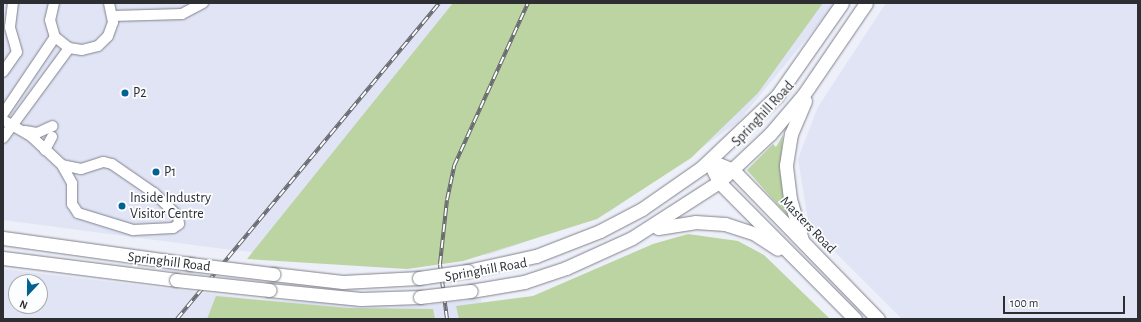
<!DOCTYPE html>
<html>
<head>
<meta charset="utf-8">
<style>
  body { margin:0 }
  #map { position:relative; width:1141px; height:322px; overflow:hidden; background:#edeff9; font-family:"Alegreya Sans",sans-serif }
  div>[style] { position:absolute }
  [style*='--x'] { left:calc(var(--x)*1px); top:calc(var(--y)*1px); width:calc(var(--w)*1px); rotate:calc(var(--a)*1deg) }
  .built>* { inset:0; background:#e0e4f5 }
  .green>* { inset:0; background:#bbd4a2 }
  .roads { filter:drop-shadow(0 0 1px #80828b) drop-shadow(0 0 1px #80828b) }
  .minor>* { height:10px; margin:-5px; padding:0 5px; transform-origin:5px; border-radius:5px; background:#fff }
  .major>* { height:13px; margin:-6.5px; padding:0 6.5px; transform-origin:6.5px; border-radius:6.5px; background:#fff }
  .rail>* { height:4px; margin-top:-2px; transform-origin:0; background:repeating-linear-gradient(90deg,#fcfdff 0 8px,#67686e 0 16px); box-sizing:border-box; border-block:1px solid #67686e }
  .bridges { filter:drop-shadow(0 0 1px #80828b) drop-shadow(0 0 1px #80828b) }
  .major-bridge>* { height:13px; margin:-6.5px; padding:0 6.5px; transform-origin:6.5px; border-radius:6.5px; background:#fff }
  .dots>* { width:11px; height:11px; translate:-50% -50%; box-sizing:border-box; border:2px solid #fcfdff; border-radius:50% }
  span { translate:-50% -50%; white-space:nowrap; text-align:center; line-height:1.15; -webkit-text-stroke:3.5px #fcfdff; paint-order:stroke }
  .poi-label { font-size:14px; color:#2d2e31 }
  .left { translate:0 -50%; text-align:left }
  .street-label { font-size:14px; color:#2d2e31 }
  .frame { position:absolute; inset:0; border:4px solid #2d2e31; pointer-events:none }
  .north { position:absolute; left:8px; top:274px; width:40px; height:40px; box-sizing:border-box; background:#fcfdff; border:1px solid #a9aaad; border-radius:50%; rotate:202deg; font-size:11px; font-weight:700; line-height:16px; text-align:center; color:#2d2e31 }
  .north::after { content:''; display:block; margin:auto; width:14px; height:18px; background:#016292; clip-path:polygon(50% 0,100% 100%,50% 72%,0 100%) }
  .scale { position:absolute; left:1003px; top:296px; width:122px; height:18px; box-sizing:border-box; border:2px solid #2d2e31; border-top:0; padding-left:5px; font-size:12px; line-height:14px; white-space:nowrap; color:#2d2e31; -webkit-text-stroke:3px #fcfdff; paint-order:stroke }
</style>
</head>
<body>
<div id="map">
  <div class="built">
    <div style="clip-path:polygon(3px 3px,836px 3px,737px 123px,609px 212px,491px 254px,395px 266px,224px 249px,3px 220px)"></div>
    <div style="clip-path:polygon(886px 3px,1138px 3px,1138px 319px,902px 319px,809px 226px,798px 159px,818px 107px)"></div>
    <div style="clip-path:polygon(evenodd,3px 269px,263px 300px,416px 306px,481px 299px,483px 319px,3px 319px,3px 269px,16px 282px,40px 282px,40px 306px,16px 306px,16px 282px)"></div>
  </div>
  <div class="green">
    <div style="clip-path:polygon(453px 3px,823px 3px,758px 93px,691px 158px,597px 219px,463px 261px,407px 269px,247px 259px)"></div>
    <div style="clip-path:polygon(783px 135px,780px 171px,787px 215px,747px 170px,773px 144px,776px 147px)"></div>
    <div style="clip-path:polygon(688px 234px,738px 241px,764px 255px,830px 319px,459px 319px,456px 306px,533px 296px,653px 244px)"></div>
    <div style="clip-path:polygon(216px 296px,348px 308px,433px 309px,435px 319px,207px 319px)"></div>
  </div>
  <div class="roads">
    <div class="minor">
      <div style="--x:54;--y:3;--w:17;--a:103"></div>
      <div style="--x:50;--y:20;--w:18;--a:74"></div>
      <div style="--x:55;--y:37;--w:18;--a:38"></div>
      <div style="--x:69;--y:48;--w:13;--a:9"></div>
      <div style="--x:82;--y:50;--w:16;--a:-14"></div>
      <div style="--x:98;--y:46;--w:14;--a:-45"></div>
      <div style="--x:108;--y:36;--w:15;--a:-70"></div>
      <div style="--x:113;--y:22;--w:19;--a:-102"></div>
      <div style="--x:113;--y:16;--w:69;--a:-1.7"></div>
      <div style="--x:182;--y:14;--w:24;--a:-28"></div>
      <div style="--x:3;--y:72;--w:24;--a:-55"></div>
      <div style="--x:17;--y:52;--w:26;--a:-106"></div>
      <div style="--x:10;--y:27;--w:24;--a:-83"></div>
      <div style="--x:3;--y:114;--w:93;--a:-56"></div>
      <div style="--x:3;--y:120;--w:34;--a:30"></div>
      <div style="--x:32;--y:137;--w:41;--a:43"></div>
      <div style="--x:62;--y:165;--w:21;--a:61"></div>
      <div style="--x:72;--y:183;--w:21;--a:90"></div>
      <div style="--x:72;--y:204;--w:11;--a:56"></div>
      <div style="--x:78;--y:213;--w:58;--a:17.2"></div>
      <div style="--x:133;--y:230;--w:40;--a:-2.9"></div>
      <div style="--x:173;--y:228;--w:7;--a:-34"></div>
      <div style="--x:179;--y:224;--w:8;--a:-97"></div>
      <div style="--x:178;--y:216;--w:33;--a:-136"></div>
      <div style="--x:154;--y:193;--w:51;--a:-145.4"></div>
      <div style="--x:112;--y:164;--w:9;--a:-167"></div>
      <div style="--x:103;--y:162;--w:23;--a:162"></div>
      <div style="--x:81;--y:169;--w:19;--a:-168"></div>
      <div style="--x:25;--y:131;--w:12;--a:9"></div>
      <div style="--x:37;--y:133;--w:17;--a:-24"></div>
      <div style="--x:3;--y:138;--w:112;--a:-53.7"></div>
      <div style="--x:45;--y:150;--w:15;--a:-62"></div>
    </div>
    <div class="major">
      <div style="--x:711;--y:161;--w:24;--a:22"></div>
      <div style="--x:733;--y:170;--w:208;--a:45.8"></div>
      <div style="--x:709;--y:162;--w:22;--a:63"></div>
      <div style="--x:719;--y:182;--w:193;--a:45.2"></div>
      <div style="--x:658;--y:228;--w:37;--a:-9"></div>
      <div style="--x:695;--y:222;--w:30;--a:4"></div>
      <div style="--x:725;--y:224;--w:32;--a:18"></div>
      <div style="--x:755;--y:234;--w:27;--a:33"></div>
      <div style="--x:3;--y:238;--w:189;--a:7.9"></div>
      <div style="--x:802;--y:240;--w:43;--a:-106.3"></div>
      <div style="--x:790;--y:199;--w:34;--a:-97"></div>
      <div style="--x:786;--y:165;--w:31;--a:-81"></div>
      <div style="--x:791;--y:134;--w:36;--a:-67"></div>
      <div style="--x:3;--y:258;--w:174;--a:7.2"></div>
      <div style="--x:467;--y:271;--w:71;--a:-12.3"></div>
      <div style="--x:536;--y:256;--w:69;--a:-21.3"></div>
      <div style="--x:600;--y:231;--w:47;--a:-27.6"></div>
      <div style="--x:642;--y:209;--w:72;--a:-34.8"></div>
      <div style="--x:701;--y:168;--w:105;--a:-43.5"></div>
      <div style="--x:777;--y:96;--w:113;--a:-55"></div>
      <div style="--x:273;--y:274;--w:70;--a:6.5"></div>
      <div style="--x:343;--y:282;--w:76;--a:-3"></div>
      <div style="--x:269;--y:290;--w:92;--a:5.6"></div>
      <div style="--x:361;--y:299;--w:59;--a:-1.9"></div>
      <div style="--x:471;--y:291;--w:54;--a:-9.6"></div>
      <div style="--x:524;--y:282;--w:44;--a:-18.4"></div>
      <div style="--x:566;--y:268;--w:72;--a:-24.4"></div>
      <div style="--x:632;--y:238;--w:103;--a:-32.8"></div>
      <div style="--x:719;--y:182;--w:70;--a:-43.3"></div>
      <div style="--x:770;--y:134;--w:52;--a:-49.6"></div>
      <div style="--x:804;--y:94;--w:110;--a:-55.7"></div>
    </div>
  </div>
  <div class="rail">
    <div style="--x:177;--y:319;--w:410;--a:-50.3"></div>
    <div style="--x:447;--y:319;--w:55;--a:-97.3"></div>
    <div style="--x:440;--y:264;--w:64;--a:-83.8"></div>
    <div style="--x:447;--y:200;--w:35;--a:-78"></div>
    <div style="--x:454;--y:166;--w:179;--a:-65.6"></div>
  </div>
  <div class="bridges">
    <div class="major-bridge">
      <div style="--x:190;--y:264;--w:84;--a:6.9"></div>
      <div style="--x:419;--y:278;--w:49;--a:-8.3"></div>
      <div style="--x:176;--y:280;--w:94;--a:6.1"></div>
      <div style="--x:420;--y:297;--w:51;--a:-6.7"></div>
    </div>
  </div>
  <div class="dots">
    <div style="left:125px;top:93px;background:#016292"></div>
    <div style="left:156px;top:172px;background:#016292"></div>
    <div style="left:122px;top:206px;background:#016292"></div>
  </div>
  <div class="poi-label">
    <span class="left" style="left:133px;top:93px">P2</span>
    <span class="left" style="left:164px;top:172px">P1</span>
    <span class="left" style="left:130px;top:206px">Inside Industry<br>Visitor Centre</span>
  </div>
  <div class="street-label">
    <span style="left:763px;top:114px;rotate:-47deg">Springhill Road</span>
    <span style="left:808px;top:225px;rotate:46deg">Masters Road</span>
    <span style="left:169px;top:262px;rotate:7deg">Springhill Road</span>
    <span style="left:486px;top:270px;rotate:-10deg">Springhill Road</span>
  </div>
  <div class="frame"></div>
  <div class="north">N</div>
  <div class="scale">100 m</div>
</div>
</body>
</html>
